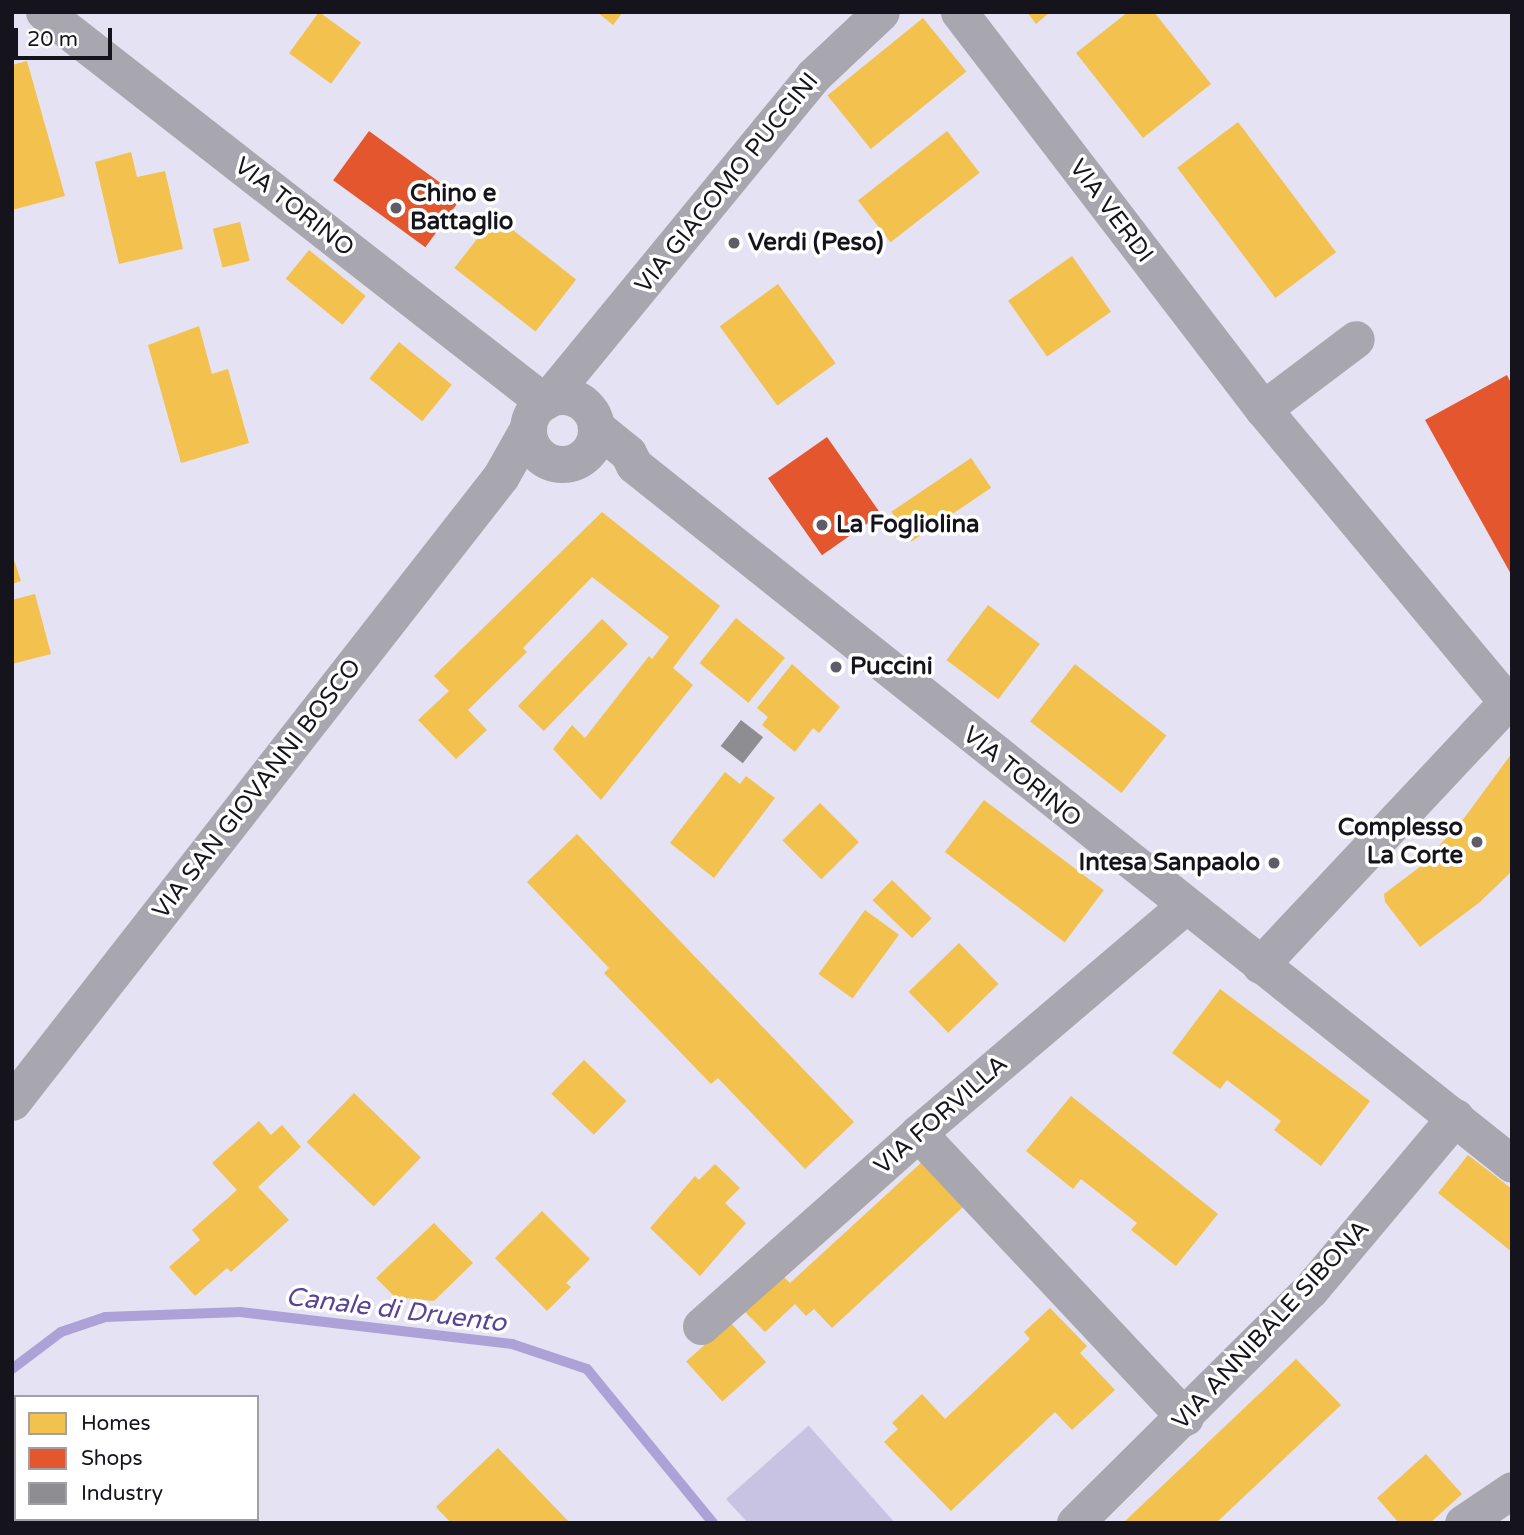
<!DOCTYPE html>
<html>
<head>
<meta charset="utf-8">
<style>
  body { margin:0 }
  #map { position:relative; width:1524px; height:1535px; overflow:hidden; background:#e5e2f3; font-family:"Varela Round",sans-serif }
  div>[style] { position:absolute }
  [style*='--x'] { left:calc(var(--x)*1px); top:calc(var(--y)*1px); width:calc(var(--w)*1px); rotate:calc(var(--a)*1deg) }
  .green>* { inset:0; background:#c8c3e3 }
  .homes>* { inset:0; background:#f2c14e; transform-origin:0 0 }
  .shops>* { inset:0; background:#e4572e; transform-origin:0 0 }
  .industry>* { inset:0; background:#8d8d92; transform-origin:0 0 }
  .stream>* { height:10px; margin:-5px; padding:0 5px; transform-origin:5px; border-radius:5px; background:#aca2d8 }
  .street>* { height:37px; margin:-18.5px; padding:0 18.5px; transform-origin:18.5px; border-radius:18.5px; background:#a8a6ae }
  .street>.ring { margin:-18.5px; padding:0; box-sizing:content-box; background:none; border:37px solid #a8a6ae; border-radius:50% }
  .dots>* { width:19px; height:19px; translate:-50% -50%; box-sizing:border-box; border:4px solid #fff; border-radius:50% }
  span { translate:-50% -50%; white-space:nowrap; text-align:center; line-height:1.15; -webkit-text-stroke:7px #fff; paint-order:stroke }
  .street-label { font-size:24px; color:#15141d }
  .poi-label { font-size:24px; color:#15141d; font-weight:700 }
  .left { translate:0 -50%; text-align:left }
  .right { translate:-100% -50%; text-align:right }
  .water-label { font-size:26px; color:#584398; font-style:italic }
  .frame { position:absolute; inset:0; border:14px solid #15141d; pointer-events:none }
  .legend { position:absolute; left:14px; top:1395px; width:245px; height:126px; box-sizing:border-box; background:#fff; border:2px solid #a1a1a5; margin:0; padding:9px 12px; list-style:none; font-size:21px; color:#15141d }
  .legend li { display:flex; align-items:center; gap:14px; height:35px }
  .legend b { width:35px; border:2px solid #a1a1a5 }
  .scale { position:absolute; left:14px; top:28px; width:98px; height:32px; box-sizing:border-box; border:4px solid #15141d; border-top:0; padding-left:9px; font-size:21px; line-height:24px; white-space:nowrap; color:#15141d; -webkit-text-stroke:5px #fff; paint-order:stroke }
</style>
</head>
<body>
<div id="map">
  <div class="green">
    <div style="clip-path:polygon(808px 1426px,809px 1426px,895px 1523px,748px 1523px,726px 1499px)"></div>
  </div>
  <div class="homes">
    <div style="left:319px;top:12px;width:52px;height:51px;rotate:36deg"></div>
    <div style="clip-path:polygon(597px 12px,623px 12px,613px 25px)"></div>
    <div style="clip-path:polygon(1027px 12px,1050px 12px,1036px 24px)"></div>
    <div style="clip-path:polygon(1128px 12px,1154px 12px,1211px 84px,1143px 138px,1076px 53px)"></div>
    <div style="left:923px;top:18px;width:69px;height:123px;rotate:51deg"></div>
    <div style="clip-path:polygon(27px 61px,65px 196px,12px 210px,12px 65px)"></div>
    <div style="left:1238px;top:122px;width:163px;height:76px;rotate:53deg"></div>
    <div style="left:947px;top:131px;width:53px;height:113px;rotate:52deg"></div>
    <div style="clip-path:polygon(131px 152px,137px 177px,165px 171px,183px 249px,119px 264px,95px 162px)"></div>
    <div style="left:495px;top:216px;width:103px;height:66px;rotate:38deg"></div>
    <div style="left:240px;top:222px;width:40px;height:28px;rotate:76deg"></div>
    <div style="left:309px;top:250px;width:73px;height:37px;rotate:39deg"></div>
    <div style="left:1072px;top:256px;width:68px;height:78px;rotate:55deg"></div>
    <div style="left:778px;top:284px;width:98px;height:72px;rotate:54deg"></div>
    <div style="clip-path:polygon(199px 326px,212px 374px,228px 369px,249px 443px,181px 463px,148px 345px)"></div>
    <div style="left:399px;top:342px;width:68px;height:47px;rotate:39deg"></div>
    <div style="left:971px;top:458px;width:36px;height:96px;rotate:56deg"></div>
    <div style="clip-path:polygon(602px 512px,720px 606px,673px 668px,693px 685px,601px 800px,553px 749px,572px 725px,585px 738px,649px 656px,652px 659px,669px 637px,592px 577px,523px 648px,527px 652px,468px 710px,487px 730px,456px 759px,418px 720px,449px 691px,434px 676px)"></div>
    <div style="clip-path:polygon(12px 554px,21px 581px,12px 584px)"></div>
    <div style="clip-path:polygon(35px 594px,51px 654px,12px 664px,12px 600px)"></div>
    <div style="left:988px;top:605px;width:65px;height:69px;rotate:37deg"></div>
    <div style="left:736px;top:618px;width:63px;height:58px;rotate:39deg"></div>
    <div style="left:602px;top:619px;width:36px;height:121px;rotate:44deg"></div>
    <div style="clip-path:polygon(792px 664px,840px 707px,819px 733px,813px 728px,795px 752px,762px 725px,768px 717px,757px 708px)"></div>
    <div style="left:1075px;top:664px;width:116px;height:73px;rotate:38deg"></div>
    <div style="clip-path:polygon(1512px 753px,1512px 871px,1480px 902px,1420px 947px,1385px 902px,1384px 894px,1421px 866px,1465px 817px)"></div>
    <div style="clip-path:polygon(725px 772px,740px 784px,746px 776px,775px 798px,714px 878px,670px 843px)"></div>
    <div style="left:984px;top:800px;width:150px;height:65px;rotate:37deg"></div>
    <div style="left:820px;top:803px;width:55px;height:53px;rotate:45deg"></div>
    <div style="clip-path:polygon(577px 834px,854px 1122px,805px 1169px,718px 1078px,711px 1084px,604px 973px,609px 968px,527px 882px)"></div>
    <div style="left:892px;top:880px;width:55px;height:28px;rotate:44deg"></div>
    <div style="left:865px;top:910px;width:42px;height:79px;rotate:36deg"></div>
    <div style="left:959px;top:943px;width:57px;height:70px;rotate:46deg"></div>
    <div style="clip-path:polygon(1220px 989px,1370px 1101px,1321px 1166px,1274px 1130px,1281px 1121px,1227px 1080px,1220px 1089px,1172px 1053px)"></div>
    <div style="left:584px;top:1060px;width:59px;height:47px;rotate:44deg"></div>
    <div style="left:354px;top:1093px;width:93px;height:68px;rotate:44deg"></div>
    <div style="clip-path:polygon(1071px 1096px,1218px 1214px,1176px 1266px,1131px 1230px,1137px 1223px,1081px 1179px,1073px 1189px,1026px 1151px)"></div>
    <div style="clip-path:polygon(259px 1121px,271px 1135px,282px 1125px,301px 1147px,258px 1187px,289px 1220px,231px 1272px,227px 1268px,195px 1296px,169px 1267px,200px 1240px,192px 1230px,237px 1190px,212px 1163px)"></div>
    <div style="clip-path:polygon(1468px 1155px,1512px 1189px,1512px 1252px,1438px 1193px)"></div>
    <div style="clip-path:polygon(923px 1161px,964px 1206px,832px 1328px,814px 1309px,806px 1316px,795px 1304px,765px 1332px,744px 1311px,782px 1275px,790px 1283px)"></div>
    <div style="clip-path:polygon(715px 1164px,740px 1188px,725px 1203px,746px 1223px,700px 1276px,650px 1228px,695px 1176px,699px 1180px)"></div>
    <div style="clip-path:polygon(542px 1211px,590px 1259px,566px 1283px,571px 1287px,547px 1311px,495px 1258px)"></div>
    <div style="clip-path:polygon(434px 1223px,473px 1263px,434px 1301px,395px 1297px,376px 1278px)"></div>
    <div style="clip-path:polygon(1050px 1308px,1087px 1346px,1080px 1353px,1115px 1390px,1072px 1430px,1055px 1412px,951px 1511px,884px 1442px,898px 1429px,892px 1423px,922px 1394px,945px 1419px,1030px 1339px,1024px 1332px)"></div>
    <div style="left:730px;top:1322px;width:54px;height:59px;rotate:48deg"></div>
    <div style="clip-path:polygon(1296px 1359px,1341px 1405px,1216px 1523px,1123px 1523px)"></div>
    <div style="clip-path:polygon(498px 1448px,570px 1523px,451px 1523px,436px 1507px)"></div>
    <div style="clip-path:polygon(1426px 1454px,1462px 1494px,1430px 1523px,1399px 1523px,1377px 1498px)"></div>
  </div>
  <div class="shops">
    <div style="left:369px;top:131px;width:114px;height:61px;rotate:36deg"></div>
    <div style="clip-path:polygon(1507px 375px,1512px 385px,1512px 576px,1425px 420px)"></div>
    <div style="left:827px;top:437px;width:94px;height:72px;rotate:55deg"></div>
  </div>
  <div class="industry">
    <div style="left:741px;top:720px;width:28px;height:33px;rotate:38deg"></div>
  </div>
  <div class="stream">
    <div style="--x:12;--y:1369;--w:61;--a:-37.1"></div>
    <div style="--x:61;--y:1332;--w:46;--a:-18.8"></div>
    <div style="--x:105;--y:1317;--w:135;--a:-2.1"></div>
    <div style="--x:240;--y:1312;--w:274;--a:6.7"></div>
    <div style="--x:512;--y:1344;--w:79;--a:18.4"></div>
    <div style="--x:587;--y:1369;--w:199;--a:50.7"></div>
  </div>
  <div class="street">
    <div style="--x:44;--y:12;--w:634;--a:37.95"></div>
    <div style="--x:959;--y:12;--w:500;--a:52.56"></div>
    <div style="--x:1263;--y:409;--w:116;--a:-37"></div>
    <div class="ring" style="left:528px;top:396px;width:31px;height:31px"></div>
    <div style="--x:547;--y:400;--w:419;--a:-50.6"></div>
    <div style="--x:813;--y:76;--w:93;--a:-43.3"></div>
    <div style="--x:1263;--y:409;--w:380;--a:50.2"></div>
    <div style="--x:596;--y:427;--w:41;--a:39.1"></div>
    <div style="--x:628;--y:453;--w:13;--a:63"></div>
    <div style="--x:634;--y:465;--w:1122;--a:38.52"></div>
    <div style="--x:1260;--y:965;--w:368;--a:-46.8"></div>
    <div style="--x:12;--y:1102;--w:794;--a:-52"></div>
    <div style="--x:501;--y:476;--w:55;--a:-60.6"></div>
    <div style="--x:918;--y:1133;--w:390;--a:46.8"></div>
    <div style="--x:701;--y:1326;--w:290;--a:-41.6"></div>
    <div style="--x:918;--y:1133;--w:349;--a:-40.4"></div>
    <div style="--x:1075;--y:1523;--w:331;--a:-44.8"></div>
    <div style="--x:1310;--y:1290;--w:226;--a:-50"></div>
    <div style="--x:1463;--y:1523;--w:59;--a:-34"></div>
  </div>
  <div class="dots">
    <div style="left:396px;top:208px;background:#5e5c68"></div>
    <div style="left:734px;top:243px;background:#5e5c68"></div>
    <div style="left:822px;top:525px;background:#5e5c68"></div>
    <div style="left:836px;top:667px;background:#5e5c68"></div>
    <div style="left:1477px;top:842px;background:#5e5c68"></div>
    <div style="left:1274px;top:863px;background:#5e5c68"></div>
  </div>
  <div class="street-label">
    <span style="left:727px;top:183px;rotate:-51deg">VIA GIACOMO PUCCINI</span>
    <span style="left:294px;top:207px;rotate:38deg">VIA TORINO</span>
    <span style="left:1111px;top:211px;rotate:53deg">VIA VERDI</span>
    <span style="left:1022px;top:777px;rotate:39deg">VIA TORINO</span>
    <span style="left:257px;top:789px;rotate:-52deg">VIA SAN GIOVANNI BOSCO</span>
    <span style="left:941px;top:1115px;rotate:-41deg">VIA FORVILLA</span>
    <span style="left:1271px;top:1325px;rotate:-47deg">VIA ANNIBALE SIBONA</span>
  </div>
  <div class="poi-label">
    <span class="left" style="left:410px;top:208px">Chino e<br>Battaglio</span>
    <span class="left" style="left:748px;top:243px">Verdi (Peso)</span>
    <span class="left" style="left:836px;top:525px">La Fogliolina</span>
    <span class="left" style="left:850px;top:667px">Puccini</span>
    <span class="right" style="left:1463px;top:842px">Complesso<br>La Corte</span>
    <span class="right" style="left:1260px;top:863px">Intesa Sanpaolo</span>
  </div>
  <div class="water-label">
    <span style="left:396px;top:1310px;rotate:7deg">Canale di Druento</span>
  </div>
  <div class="frame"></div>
  <ul class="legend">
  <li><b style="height:19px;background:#f2c14e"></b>Homes</li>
  <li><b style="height:19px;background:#e4572e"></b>Shops</li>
  <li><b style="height:19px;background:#8d8d92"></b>Industry</li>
  </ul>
  <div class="scale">20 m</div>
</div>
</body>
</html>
